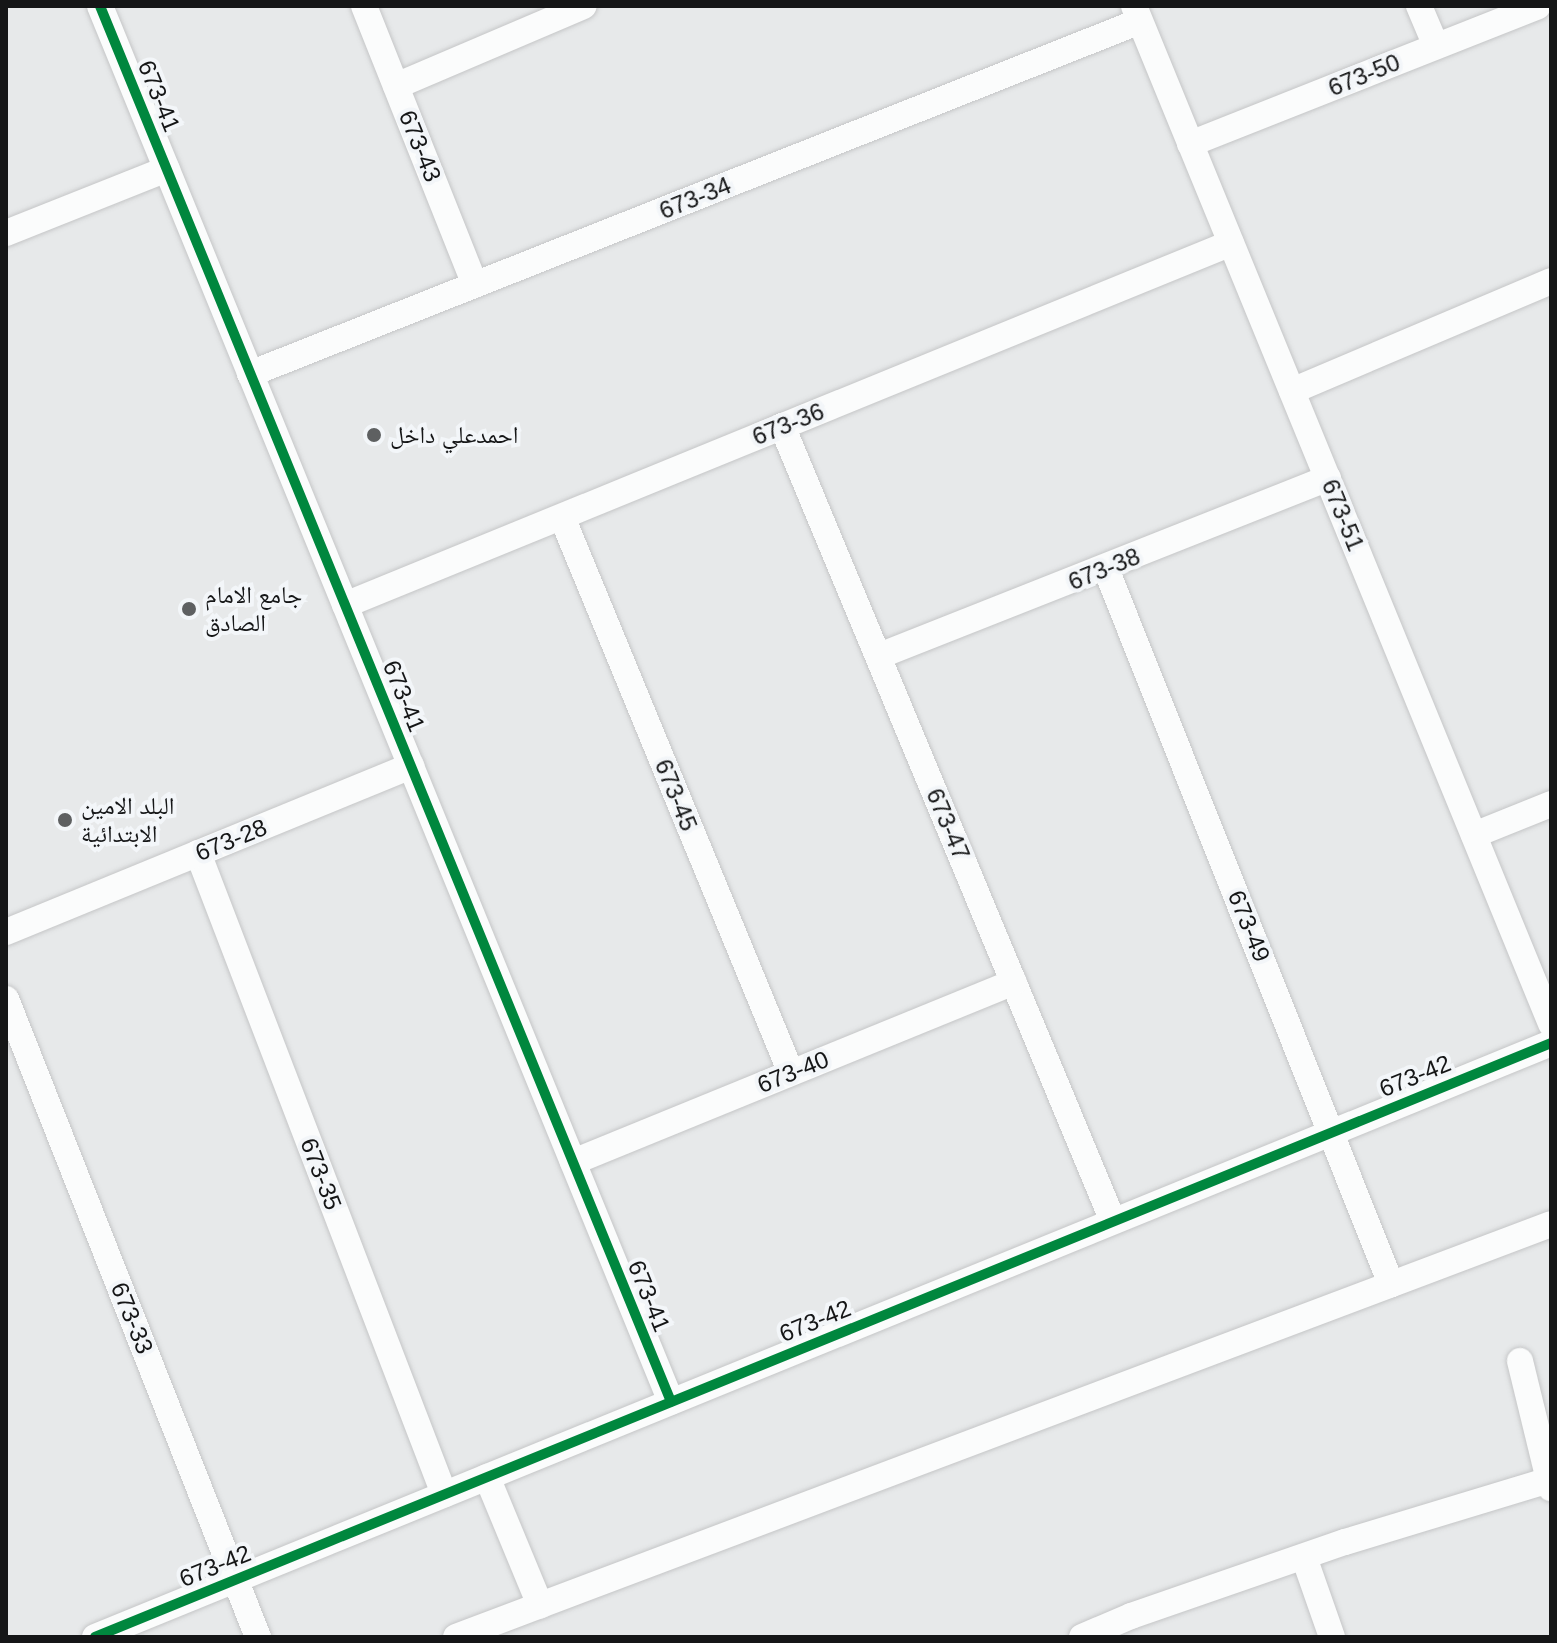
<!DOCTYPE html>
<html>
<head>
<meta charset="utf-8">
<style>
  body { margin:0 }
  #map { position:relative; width:1557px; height:1643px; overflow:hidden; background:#e7e9ea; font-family:Helvetica,"Noto Naskh Arabic",sans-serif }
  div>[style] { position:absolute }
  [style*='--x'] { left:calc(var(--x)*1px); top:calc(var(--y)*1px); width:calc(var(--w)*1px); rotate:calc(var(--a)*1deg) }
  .roads { filter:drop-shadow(0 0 2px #c5c6c7) drop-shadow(0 0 2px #c5c6c7) }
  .street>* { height:26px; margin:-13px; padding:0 13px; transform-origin:13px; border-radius:13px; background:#fbfcfc }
  .cycleway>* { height:10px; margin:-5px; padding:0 5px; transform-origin:5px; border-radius:5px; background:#00873e }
  .dots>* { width:22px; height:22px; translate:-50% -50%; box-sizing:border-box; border:4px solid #f3f6f9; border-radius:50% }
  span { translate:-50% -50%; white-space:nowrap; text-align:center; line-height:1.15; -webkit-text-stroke:8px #f3f6f9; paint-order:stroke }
  .street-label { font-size:24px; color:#151617 }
  .poi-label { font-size:24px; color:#151617 }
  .left { translate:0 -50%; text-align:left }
  .frame { position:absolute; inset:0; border:8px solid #151617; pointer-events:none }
</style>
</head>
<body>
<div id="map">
  <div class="roads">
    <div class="street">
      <div style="--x:100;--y:6;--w:1508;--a:67.75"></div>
      <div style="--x:364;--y:6;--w:300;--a:68.3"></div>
      <div style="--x:1134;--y:6;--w:1100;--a:67.72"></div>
      <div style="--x:1419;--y:6;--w:43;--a:67"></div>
      <div style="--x:396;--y:86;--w:204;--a:-23.1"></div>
      <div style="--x:1190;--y:144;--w:374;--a:-21.6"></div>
      <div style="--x:6;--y:233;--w:173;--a:-21.7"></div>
      <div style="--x:250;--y:374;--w:957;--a:-21.63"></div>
      <div style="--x:1292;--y:391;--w:281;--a:-23"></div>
      <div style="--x:782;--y:426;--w:861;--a:67.4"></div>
      <div style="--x:562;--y:517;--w:601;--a:67.61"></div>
      <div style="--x:1106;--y:569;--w:770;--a:68.27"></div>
      <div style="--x:345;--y:605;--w:957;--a:-22.22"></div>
      <div style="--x:879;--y:656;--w:483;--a:-21.6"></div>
      <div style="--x:1474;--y:835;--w:83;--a:-21.9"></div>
      <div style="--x:198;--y:853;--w:687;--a:69"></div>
      <div style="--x:6;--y:932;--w:438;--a:-22.3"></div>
      <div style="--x:6;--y:999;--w:686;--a:68.45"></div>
      <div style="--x:573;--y:1162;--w:476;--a:-22.2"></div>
      <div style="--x:1520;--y:1361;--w:131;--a:76.3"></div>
      <div style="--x:487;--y:1477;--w:139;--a:67.5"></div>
      <div style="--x:1304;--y:1557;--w:85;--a:70.7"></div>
      <div style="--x:95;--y:1637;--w:1573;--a:-22.19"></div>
      <div style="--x:456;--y:1637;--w:1170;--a:-20.66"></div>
      <div style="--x:1082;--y:1637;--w:53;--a:-23.2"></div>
      <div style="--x:1131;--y:1616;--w:226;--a:-19.1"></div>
      <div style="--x:1345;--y:1542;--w:213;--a:-16.9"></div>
    </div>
  </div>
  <div class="cycleway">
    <div style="--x:100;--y:6;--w:1508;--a:67.75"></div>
    <div style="--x:95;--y:1637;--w:1573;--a:-22.19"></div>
  </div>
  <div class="dots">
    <div style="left:374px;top:435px;background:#5e6061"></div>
    <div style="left:189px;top:609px;background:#5e6061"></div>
    <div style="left:65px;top:820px;background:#5e6061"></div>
  </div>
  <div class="street-label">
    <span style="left:1364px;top:75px;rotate:-22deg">673-50</span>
    <span style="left:159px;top:96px;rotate:68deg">673-41</span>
    <span style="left:420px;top:146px;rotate:68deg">673-43</span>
    <span style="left:695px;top:198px;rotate:-22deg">673-34</span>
    <span style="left:788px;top:424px;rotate:-22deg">673-36</span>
    <span style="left:1343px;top:515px;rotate:68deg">673-51</span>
    <span style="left:1104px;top:569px;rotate:-22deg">673-38</span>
    <span style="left:404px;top:696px;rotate:68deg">673-41</span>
    <span style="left:676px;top:795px;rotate:68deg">673-45</span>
    <span style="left:948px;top:824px;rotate:67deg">673-47</span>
    <span style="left:231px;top:840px;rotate:-22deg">673-28</span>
    <span style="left:1249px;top:926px;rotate:68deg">673-49</span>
    <span style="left:793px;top:1072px;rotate:-22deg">673-40</span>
    <span style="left:1415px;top:1076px;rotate:-22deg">673-42</span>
    <span style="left:321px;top:1174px;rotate:69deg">673-35</span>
    <span style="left:649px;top:1296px;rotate:68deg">673-41</span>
    <span style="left:132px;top:1318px;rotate:68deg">673-33</span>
    <span style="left:815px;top:1321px;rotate:-22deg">673-42</span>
    <span style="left:215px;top:1566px;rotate:-22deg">673-42</span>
  </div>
  <div class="poi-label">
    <span class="left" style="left:390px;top:435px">احمدعلي داخل</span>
    <span class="left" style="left:205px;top:609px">جامع الامام<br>الصادق</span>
    <span class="left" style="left:81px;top:820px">البلد الامين<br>الابتدائية</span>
  </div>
  <div class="frame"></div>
</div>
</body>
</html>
